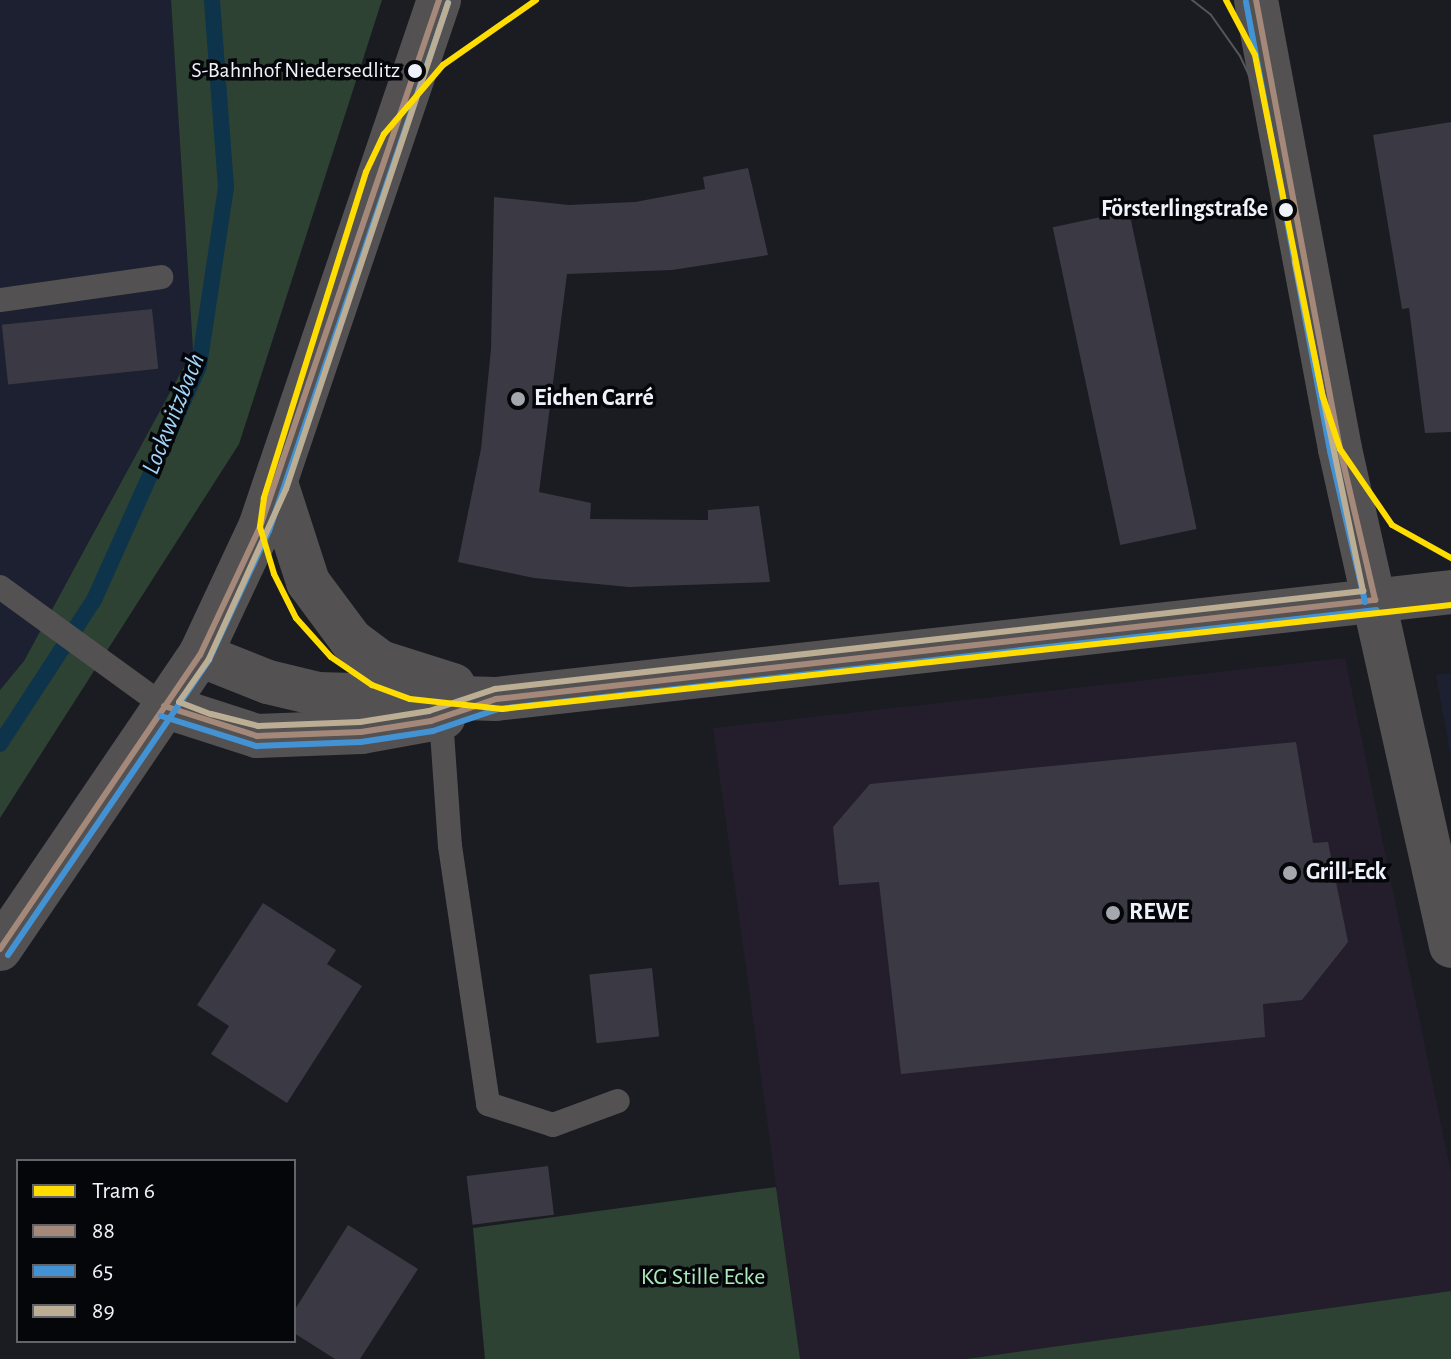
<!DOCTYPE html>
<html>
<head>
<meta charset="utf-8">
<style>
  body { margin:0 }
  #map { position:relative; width:1451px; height:1359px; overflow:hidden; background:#1a1c22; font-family:"Alegreya Sans",sans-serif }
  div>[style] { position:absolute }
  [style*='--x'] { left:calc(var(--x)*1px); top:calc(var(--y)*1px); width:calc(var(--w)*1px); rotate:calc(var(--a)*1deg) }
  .commercial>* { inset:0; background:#241e2c }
  .built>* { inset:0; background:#1d2031 }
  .green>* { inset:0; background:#2d4233 }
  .stream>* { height:16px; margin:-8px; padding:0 8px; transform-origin:8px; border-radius:8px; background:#0d344a }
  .building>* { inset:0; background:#3b3a44; transform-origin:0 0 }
  .service>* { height:24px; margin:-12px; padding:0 12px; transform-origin:12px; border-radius:12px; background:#535152 }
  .minor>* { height:44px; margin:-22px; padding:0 22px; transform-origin:22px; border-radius:22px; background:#535152 }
  .tertiary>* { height:44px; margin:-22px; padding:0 22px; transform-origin:22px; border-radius:22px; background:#535152 }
  .tram>* { height:2px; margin:-1px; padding:0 1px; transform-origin:1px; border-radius:1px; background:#565558 }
  .bus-1>* { height:6px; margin:-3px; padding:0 3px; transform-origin:3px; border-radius:3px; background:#a4897a }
  .bus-2>* { height:6px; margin:-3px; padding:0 3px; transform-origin:3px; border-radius:3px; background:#4392d4 }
  .bus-3>* { height:6px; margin:-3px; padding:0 3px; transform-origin:3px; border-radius:3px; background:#bcae94 }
  .tram-1>* { height:6px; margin:-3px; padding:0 3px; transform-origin:3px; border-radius:3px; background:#fd0 }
  .dots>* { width:22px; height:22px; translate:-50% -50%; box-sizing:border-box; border:4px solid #05060a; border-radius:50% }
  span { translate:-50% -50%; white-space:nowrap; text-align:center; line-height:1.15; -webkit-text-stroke:7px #05060a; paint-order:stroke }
  .bus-label { font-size:22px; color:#f0f2fb }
  .right { translate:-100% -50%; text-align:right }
  .stop-label { font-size:24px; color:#f0f2fb; font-weight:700 }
  .poi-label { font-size:24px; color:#f0f2fb; font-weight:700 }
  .left { translate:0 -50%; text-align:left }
  .park-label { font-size:24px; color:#aaeabb }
  .water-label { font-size:26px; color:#a1d4f9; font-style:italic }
  .legend { position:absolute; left:16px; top:1159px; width:280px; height:184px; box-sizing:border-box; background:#05060a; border:2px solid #63646a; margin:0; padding:10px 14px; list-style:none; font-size:24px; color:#f0f2fb }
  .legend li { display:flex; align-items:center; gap:16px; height:40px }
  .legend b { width:40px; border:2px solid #63646a }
</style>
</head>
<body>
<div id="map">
  <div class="commercial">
    <div style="clip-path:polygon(1345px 658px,1451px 1173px,1451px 1291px,967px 1359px,800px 1359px,713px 728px)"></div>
  </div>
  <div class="built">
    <div style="clip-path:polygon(0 0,171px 0,193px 350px,24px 661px,0 690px)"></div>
    <div style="clip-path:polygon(1451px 673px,1451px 757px,1436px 675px)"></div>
  </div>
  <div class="green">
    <div style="clip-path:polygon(171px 0,382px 0,239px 444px,0 818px,0 690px,24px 661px,193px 350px)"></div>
    <div style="clip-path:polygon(776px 1187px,800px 1359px,485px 1359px,473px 1228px)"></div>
    <div style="clip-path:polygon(1451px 1291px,1451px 1359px,967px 1359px)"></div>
  </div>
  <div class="stream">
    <div style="--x:0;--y:744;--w:172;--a:-56.9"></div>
    <div style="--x:94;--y:600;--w:256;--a:-65.8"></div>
    <div style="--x:199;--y:366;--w:181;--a:-81.4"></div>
    <div style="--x:226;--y:187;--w:188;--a:-94.3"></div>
  </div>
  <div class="building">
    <div style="clip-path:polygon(1451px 122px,1451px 432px,1425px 433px,1409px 308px,1402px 309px,1373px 135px)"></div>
    <div style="clip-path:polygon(748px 168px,768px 255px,672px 270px,567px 274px,539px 492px,591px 503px,590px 519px,708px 520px,708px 510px,759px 506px,770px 582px,629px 587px,534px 578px,458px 562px,481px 449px,491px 349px,494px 197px,569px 205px,635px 202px,705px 189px,703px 177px)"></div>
    <div style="left:1129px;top:211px;width:325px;height:78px;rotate:78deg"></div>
    <div style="left:152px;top:309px;width:60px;height:151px;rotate:84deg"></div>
    <div style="clip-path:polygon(1296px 742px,1313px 843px,1328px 842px,1348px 942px,1302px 1000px,1263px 1004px,1265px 1037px,901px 1074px,879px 882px,839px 885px,833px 827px,870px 784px)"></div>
    <div style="clip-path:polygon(263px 903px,336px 950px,327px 964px,362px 986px,287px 1103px,211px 1054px,229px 1026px,197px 1005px)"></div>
    <div style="left:652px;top:968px;width:69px;height:63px;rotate:84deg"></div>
    <div style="left:548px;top:1166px;width:49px;height:82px;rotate:83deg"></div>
    <div style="clip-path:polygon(348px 1225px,418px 1269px,360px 1359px,335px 1359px,294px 1333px,294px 1311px)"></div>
  </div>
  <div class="service">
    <div style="--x:0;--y:300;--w:163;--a:-8.1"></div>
    <div style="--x:0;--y:587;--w:203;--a:36"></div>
    <div style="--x:441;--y:718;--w:128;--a:86"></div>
    <div style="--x:450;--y:846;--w:261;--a:81.6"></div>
    <div style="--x:488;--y:1104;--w:68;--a:17.9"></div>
    <div style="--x:553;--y:1125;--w:69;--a:-20.3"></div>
  </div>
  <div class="minor">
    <div style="--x:1256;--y:0;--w:457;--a:79.4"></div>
    <div style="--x:1340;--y:449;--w:509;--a:77.41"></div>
  </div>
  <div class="tertiary">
    <div style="--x:277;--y:486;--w:101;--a:72.1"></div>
    <div style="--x:308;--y:582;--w:72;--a:53.4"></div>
    <div style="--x:351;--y:640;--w:36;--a:37"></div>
    <div style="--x:380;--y:662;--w:77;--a:17.5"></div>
    <div style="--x:200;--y:655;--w:73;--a:21.7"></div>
    <div style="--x:268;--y:682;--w:51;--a:13.5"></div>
    <div style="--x:318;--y:694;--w:178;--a:1.6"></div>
    <div style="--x:496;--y:699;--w:961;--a:-6.39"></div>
    <div style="--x:164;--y:706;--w:98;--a:17.9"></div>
    <div style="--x:257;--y:736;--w:104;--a:-2.2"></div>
    <div style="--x:361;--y:732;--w:84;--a:-10.2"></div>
    <div style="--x:0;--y:949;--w:356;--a:-55.8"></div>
    <div style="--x:200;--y:655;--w:141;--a:-64.9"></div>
    <div style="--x:260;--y:527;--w:557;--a:-71.24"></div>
  </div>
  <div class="tram">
    <div style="--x:1192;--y:0;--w:24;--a:38"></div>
    <div style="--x:1211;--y:15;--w:50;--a:54.7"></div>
    <div style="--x:1240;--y:56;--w:71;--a:64.9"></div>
  </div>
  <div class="bus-1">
    <div style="--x:1256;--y:0;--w:457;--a:79.4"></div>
    <div style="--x:1340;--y:449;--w:155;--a:76.9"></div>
    <div style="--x:164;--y:706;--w:98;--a:17.9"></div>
    <div style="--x:257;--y:736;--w:104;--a:-2.2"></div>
    <div style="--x:361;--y:732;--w:71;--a:-8.9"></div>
    <div style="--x:431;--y:721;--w:69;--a:-18.7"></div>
    <div style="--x:496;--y:699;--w:885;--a:-6.43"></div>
    <div style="--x:0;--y:949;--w:356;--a:-55.8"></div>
    <div style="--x:200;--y:655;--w:141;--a:-64.9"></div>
    <div style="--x:260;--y:527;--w:557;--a:-71.24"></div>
  </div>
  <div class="bus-2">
    <div style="--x:1246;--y:2;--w:457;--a:79.4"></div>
    <div style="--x:1330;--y:451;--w:155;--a:76.9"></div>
    <div style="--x:161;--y:716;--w:100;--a:17.5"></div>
    <div style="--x:256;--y:746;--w:105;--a:-2.2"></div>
    <div style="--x:361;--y:742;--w:73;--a:-8.7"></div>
    <div style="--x:433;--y:731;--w:69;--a:-18.7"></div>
    <div style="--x:498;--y:709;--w:884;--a:-6.43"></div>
    <div style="--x:8;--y:955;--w:357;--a:-55.7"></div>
    <div style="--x:209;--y:660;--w:142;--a:-65.1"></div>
    <div style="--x:269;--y:531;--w:558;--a:-71.27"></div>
  </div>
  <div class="bus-3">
    <div style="--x:448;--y:3;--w:512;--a:108.43"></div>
    <div style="--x:286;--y:489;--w:187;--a:114.4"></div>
    <div style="--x:209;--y:659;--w:52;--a:124.9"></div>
    <div style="--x:179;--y:702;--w:34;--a:21"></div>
    <div style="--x:211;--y:714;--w:49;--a:14.3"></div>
    <div style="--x:258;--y:726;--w:102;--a:-2.2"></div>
    <div style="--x:360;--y:722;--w:70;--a:-9.1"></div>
    <div style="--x:429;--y:711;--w:70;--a:-18.4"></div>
    <div style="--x:495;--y:689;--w:874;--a:-6.44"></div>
    <div style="--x:1363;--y:591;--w:336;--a:-101.7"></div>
  </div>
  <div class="tram-1">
    <div style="--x:536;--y:0;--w:113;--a:145"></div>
    <div style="--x:443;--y:65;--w:91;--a:130.5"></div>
    <div style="--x:384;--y:134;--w:42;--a:115.3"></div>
    <div style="--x:366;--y:172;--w:342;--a:107.4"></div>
    <div style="--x:264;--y:498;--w:29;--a:98"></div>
    <div style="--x:260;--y:527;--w:49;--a:73.4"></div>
    <div style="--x:274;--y:574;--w:49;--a:63.4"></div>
    <div style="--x:296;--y:618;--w:52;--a:48.1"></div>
    <div style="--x:331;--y:657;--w:50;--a:34.3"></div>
    <div style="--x:372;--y:685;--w:40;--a:20.2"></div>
    <div style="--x:410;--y:699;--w:93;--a:6.2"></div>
    <div style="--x:502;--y:709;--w:955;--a:-6.25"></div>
    <div style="--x:1226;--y:0;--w:62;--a:62.2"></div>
    <div style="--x:1255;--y:55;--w:349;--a:78.8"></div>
    <div style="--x:1323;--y:397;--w:55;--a:71.9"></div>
    <div style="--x:1340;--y:449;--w:92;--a:55.6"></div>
    <div style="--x:1392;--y:525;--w:68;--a:29.2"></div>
  </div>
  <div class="dots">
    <div style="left:415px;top:71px;background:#f0f2fb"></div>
    <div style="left:1286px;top:210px;background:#f0f2fb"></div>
    <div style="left:518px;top:399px;background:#a5a7af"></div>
    <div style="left:1290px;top:873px;background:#a5a7af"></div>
    <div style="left:1113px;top:913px;background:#a5a7af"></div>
  </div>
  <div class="bus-label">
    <span class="right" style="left:400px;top:71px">S-Bahnhof Niedersedlitz</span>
  </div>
  <div class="stop-label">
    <span class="right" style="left:1268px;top:210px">Försterlingstraße</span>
  </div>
  <div class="poi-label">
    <span class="left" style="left:534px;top:399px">Eichen Carré</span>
    <span class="left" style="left:1306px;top:873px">Grill-Eck</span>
    <span class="left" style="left:1129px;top:913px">REWE</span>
  </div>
  <div class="park-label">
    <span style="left:703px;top:1278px">KG Stille Ecke</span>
  </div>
  <div class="water-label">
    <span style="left:174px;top:414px;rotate:-68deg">Lockwitzbach</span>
  </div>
  <ul class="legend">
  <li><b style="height:10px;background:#fd0"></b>Tram 6</li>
  <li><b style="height:10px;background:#a4897a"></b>88</li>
  <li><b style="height:10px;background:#4392d4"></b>65</li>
  <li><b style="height:10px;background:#bcae94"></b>89</li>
  </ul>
</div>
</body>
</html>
